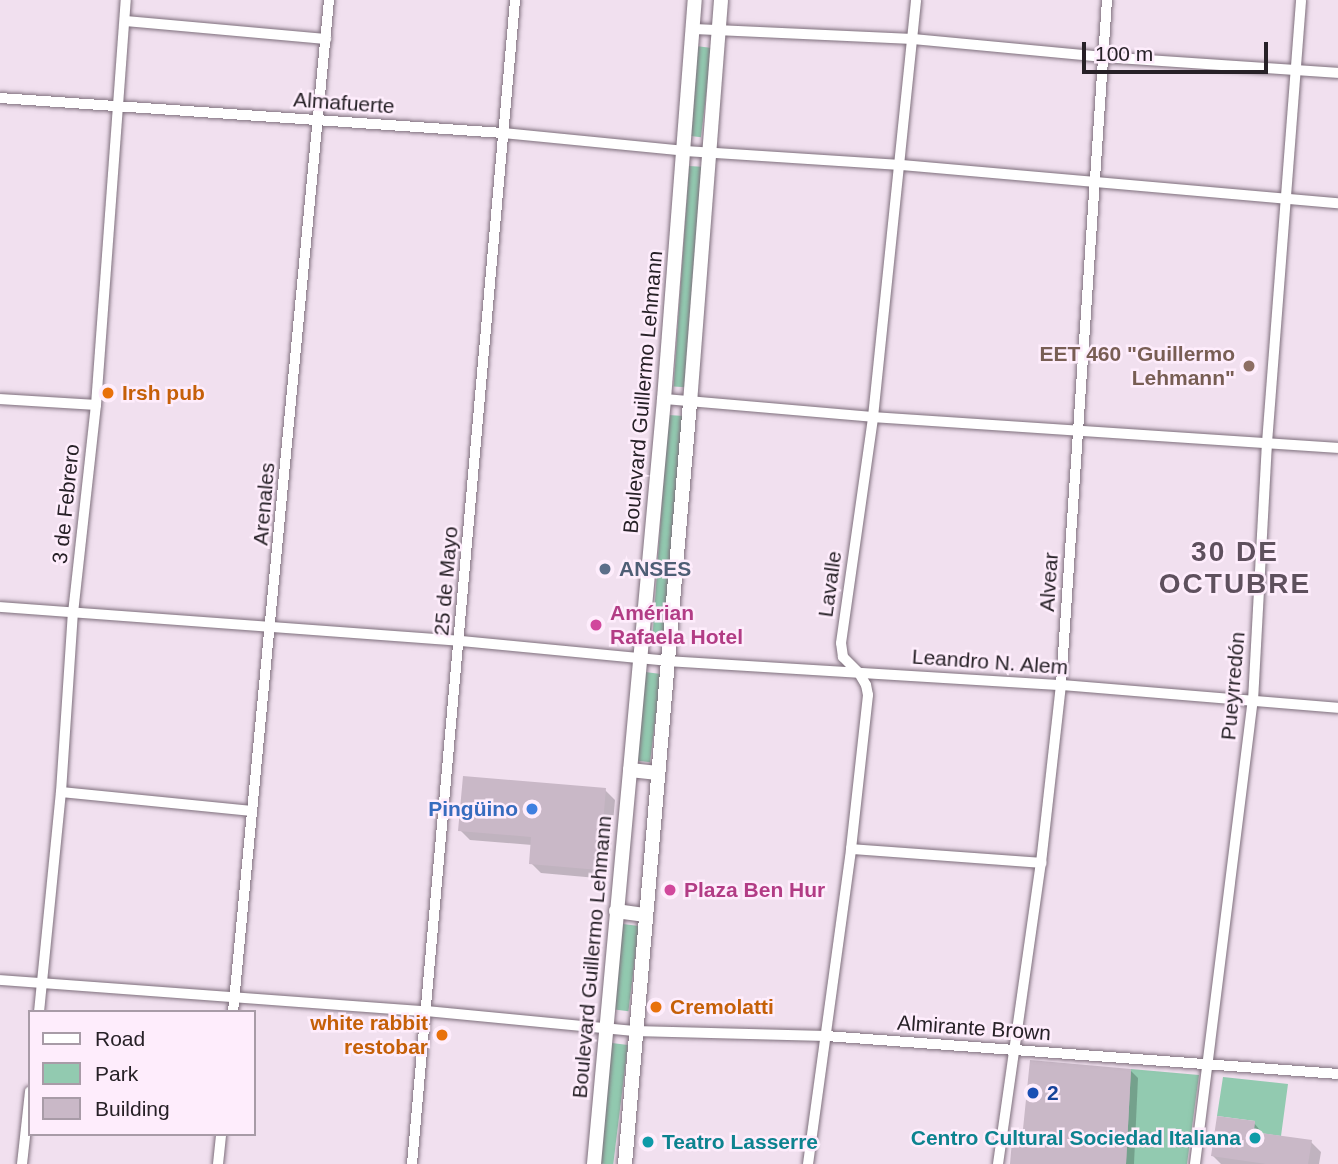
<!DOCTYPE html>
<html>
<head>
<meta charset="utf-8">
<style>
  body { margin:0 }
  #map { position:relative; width:1338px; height:1164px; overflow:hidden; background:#f1e0ef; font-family:Helvetica,sans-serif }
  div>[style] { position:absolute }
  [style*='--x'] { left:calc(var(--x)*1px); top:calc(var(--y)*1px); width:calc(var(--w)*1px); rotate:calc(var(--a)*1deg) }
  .green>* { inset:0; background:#92cab0; transform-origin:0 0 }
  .shadow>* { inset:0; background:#0003 }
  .building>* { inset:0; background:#c9b8c7 }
  .roads { filter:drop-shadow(0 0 2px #7e6f7c) drop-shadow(0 0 2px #7e6f7c) }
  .street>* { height:10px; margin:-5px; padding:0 5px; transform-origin:5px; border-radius:5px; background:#fff }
  .secondary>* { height:14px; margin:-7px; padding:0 7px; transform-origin:7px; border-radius:7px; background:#fff }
  .dots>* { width:19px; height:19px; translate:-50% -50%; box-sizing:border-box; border:4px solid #feedfc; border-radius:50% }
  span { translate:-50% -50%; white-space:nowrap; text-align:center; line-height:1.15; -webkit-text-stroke:5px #feedfc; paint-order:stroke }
  .street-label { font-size:21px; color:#272127 }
  .education-label { font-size:21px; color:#785e54; font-weight:700 }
  .right { translate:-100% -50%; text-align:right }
  .food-label { font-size:21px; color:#c56008; font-weight:700 }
  .left { translate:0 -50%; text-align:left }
  .service-label { font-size:21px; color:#4e5e75; font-weight:700 }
  .hotel-label { font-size:21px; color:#b23c85; font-weight:700 }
  .shop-label { font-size:21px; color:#366cbe; font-weight:700 }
  .transit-label { font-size:21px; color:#164399; font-weight:700 }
  .culture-label { font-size:21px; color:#0d838f; font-weight:700 }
  .district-label { font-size:28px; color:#5e505d; font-weight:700; letter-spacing:2px }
  .legend { position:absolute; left:28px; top:1010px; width:228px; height:126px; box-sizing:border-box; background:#feedfc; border:2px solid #a89ba7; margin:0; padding:9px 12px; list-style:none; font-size:21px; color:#272127 }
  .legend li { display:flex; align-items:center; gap:14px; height:35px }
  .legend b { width:35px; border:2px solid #a89ba7 }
  .scale { position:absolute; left:1082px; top:42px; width:186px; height:32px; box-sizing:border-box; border:4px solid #272127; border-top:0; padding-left:9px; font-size:21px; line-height:24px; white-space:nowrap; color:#272127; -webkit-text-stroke:5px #feedfc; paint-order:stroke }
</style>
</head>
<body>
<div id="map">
  <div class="green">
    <div style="left:696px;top:46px;width:16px;height:90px;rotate:7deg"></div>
    <div style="left:689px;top:166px;width:16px;height:221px;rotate:4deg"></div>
    <div style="left:668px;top:415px;width:16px;height:228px;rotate:4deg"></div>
    <div style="left:645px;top:672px;width:16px;height:89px;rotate:7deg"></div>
    <div style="left:623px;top:924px;width:16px;height:86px;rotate:7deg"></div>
    <div style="left:612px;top:1043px;width:16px;height:121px;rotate:7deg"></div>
    <div style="clip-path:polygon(1131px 1069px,1199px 1075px,1187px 1164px,1126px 1164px)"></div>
    <div style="clip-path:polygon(1223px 1077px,1288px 1084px,1281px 1136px,1253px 1132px,1255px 1121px,1217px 1116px)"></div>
  </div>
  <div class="shadow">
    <div style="clip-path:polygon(605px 790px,615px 800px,608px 879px,541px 873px,531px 863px,532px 845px,470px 840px,460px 830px)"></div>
    <div style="clip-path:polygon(1130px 1070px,1138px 1078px,1134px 1164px,1011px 1164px,1024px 1131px)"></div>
    <div style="clip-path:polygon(1254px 1123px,1264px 1135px,1311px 1142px,1321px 1152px,1319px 1164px,1221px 1164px,1213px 1156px)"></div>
  </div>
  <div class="building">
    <div style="clip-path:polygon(463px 776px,606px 788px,599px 870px,529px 864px,531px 837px,458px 831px)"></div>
    <div style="clip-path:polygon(1030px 1060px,1131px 1069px,1126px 1164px,1010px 1164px,1013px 1129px,1023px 1129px)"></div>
    <div style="clip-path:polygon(1217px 1116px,1255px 1121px,1254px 1132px,1312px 1140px,1308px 1164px,1266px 1164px,1211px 1156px)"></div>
  </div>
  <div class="roads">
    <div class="street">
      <div style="--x:125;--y:21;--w:202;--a:5.1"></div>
      <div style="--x:694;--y:29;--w:219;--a:2.6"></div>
      <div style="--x:913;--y:39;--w:192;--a:5.4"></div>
      <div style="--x:1104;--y:57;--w:235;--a:3.9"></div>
      <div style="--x:0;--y:98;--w:504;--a:3.98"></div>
      <div style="--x:503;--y:133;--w:183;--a:5.6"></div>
      <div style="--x:685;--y:151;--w:216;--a:3.7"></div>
      <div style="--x:901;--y:165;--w:439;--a:5"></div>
      <div style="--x:0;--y:399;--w:96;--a:3.6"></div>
      <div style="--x:664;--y:399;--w:210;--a:4.9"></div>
      <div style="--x:873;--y:417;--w:466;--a:3.8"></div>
      <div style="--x:0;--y:607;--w:462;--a:4.2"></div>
      <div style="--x:461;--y:641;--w:207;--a:5.5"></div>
      <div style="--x:667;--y:661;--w:395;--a:3.5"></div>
      <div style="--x:1061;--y:685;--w:278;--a:4.7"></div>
      <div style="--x:61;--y:792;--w:192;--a:5.7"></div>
      <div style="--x:851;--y:849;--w:191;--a:4.2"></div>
      <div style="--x:0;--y:980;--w:427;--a:4.2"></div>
      <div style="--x:426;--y:1011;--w:209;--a:5.5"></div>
      <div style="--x:634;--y:1031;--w:192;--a:1.5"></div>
      <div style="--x:826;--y:1036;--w:513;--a:4.24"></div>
      <div style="--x:39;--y:1012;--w:221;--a:-84.3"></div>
      <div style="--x:61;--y:792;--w:179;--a:-86.2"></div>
      <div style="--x:73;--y:613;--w:209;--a:-83.7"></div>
      <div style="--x:96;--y:405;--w:406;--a:-85.8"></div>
      <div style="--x:233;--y:1012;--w:1017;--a:-84.58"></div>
      <div style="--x:22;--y:1164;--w:73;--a:-83.7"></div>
      <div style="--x:218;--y:1164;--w:30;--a:-84"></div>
      <div style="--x:412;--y:1164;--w:1169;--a:-84.94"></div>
      <div style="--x:808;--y:1164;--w:318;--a:-82.2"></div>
      <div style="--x:851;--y:849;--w:155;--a:-83.7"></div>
      <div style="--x:868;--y:695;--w:10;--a:-101"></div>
      <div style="--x:866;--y:685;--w:14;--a:-120"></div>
      <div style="--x:859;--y:673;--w:23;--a:-135"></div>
      <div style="--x:843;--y:657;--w:14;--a:-98"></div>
      <div style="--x:841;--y:643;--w:228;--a:-81.9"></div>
      <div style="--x:873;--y:417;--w:419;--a:-84.1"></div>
      <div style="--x:998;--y:1164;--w:304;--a:-81.9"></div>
      <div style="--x:1041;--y:863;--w:179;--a:-83.6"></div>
      <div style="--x:1061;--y:685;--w:687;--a:-86.16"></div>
      <div style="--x:1195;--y:1164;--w:467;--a:-82.9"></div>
      <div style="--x:1253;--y:701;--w:258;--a:-86.9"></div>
      <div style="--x:1267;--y:443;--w:444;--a:-85.6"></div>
    </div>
    <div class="secondary">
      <div style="--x:630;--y:770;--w:28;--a:6"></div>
      <div style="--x:616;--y:911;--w:30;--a:8"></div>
      <div style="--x:594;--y:1164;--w:768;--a:-84.77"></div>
      <div style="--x:664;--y:399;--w:400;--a:-85.6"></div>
      <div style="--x:625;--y:1164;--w:764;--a:-85.12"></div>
      <div style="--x:690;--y:403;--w:404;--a:-85.6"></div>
    </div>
  </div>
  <div class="dots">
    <div style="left:1249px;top:366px;background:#8d6e63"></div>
    <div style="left:108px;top:393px;background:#e8710a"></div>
    <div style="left:605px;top:569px;background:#5c6f8a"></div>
    <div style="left:596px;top:625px;background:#d1479c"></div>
    <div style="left:532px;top:809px;background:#3f7fe0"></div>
    <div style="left:670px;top:890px;background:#d1479c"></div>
    <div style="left:656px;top:1007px;background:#e8710a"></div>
    <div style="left:442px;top:1035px;background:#e8710a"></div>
    <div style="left:1033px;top:1093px;background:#1a4fb4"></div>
    <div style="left:1255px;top:1138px;background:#0f9aa8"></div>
    <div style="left:648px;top:1142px;background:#0f9aa8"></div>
  </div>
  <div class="street-label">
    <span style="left:344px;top:103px;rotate:4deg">Almafuerte</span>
    <span style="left:643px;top:392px;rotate:-85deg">Boulevard Guillermo Lehmann</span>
    <span style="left:66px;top:504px;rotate:-84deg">3 de Febrero</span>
    <span style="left:264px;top:504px;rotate:-85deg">Arenales</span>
    <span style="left:446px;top:581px;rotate:-85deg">25 de Mayo</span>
    <span style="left:1049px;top:582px;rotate:-86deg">Alvear</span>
    <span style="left:830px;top:584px;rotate:-82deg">Lavalle</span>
    <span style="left:990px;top:662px;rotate:4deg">Leandro N. Alem</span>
    <span style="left:1233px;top:686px;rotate:-85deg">Pueyrredón</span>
    <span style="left:592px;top:957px;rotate:-85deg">Boulevard Guillermo Lehmann</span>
    <span style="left:974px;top:1028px;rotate:4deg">Almirante Brown</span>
  </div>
  <div class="education-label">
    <span class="right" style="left:1235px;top:366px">EET 460 "Guillermo<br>Lehmann"</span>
  </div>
  <div class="food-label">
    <span class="left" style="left:122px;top:393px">Irsh pub</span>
    <span class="left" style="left:670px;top:1007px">Cremolatti</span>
    <span class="right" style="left:428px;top:1035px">white rabbit<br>restobar</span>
  </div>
  <div class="service-label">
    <span class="left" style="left:619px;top:569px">ANSES</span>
  </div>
  <div class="hotel-label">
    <span class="left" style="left:610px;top:625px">Amérian<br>Rafaela Hotel</span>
    <span class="left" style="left:684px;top:890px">Plaza Ben Hur</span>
  </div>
  <div class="shop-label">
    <span class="right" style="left:518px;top:809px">Pingüino</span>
  </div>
  <div class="transit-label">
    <span class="left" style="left:1047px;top:1093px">2</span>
  </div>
  <div class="culture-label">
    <span class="right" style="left:1241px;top:1138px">Centro Cultural Sociedad Italiana</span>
    <span class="left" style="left:662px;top:1142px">Teatro Lasserre</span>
  </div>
  <div class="district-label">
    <span style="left:1235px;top:568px">30 DE<br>OCTUBRE</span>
  </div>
  <ul class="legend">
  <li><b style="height:9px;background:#fff"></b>Road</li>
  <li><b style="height:19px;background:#92cab0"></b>Park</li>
  <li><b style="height:19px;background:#c9b8c7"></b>Building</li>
  </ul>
  <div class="scale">100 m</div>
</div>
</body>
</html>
